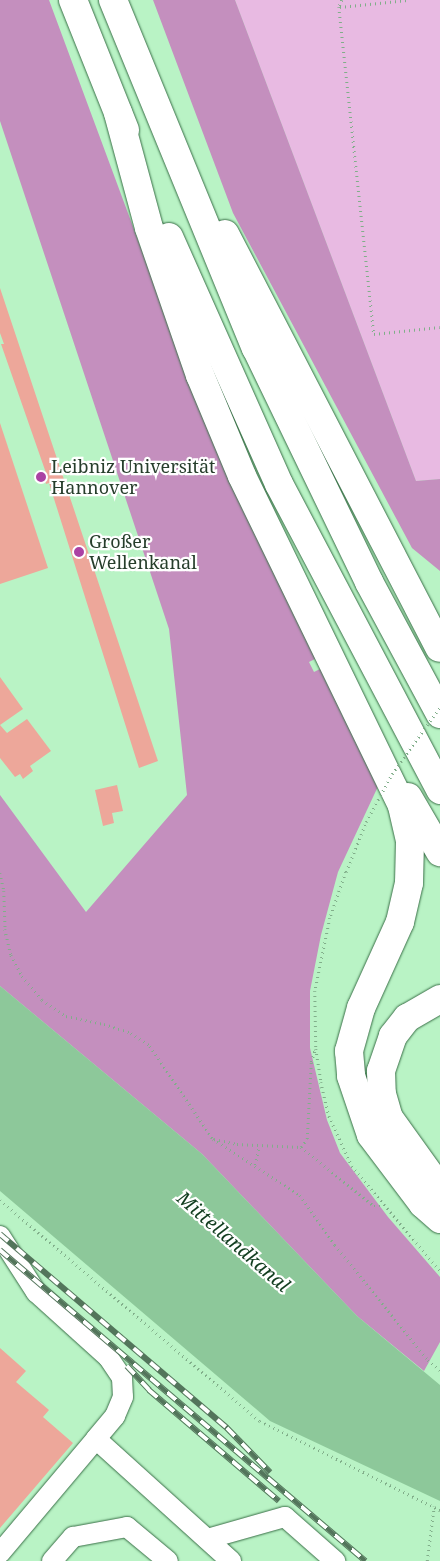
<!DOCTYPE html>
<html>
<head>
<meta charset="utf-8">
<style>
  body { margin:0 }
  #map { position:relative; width:440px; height:1561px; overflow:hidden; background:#b9f3c5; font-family:"Noto Serif",serif }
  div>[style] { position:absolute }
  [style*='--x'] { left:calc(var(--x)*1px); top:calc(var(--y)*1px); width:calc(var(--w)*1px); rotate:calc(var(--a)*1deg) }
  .green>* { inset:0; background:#e8bae2 }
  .forest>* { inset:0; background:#c48fbe }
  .water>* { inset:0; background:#8dc89a }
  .building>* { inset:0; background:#eda79a }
  .path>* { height:2.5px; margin-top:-1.25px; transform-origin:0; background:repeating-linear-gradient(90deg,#81ae8a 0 1px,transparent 0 5px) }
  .roads { filter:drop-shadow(0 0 1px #396f47) drop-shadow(0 0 1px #396f47) }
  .minor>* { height:20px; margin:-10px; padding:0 10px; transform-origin:10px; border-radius:10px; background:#fff }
  .highway>* { height:28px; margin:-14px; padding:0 14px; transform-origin:14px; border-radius:14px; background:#fff }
  .rail>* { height:5.5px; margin-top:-2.75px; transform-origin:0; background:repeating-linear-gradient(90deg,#fff 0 11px,#53755b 0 22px); box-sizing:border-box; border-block:1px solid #53755b }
  .path-bridge>* { height:2.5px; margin-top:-1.25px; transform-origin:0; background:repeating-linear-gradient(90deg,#81ae8a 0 1px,transparent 0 5px) }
  .dots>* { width:14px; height:14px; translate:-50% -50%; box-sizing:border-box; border:2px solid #fff; border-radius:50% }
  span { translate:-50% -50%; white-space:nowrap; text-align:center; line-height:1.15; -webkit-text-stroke:4.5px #fff; paint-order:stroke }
  .poi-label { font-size:18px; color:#273e2c }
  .left { translate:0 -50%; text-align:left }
  .water-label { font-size:19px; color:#123e20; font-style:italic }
</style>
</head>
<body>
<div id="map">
  <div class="green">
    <div style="clip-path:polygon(235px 0,440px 0,440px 479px,416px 481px)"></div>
  </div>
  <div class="forest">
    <div style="clip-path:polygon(0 0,49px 0,178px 348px,317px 658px,309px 662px,314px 672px,322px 668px,381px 780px,338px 872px,321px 935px,310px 991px,310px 1048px,327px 1120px,340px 1153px,388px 1217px,440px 1277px,440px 1342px,424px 1371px,357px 1316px,202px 1154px,0 986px,0 795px,86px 912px,187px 795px,169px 629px,0 121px)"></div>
    <div style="clip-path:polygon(153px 0,235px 0,416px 481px,440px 479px,440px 571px,412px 548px,233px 213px)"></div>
  </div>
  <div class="water">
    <div style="clip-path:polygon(0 986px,202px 1154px,357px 1316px,440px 1385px,440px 1501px,270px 1421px,0 1191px)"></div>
  </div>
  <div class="building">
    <div style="clip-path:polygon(0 288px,158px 761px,139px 768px,49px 483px,46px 484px,43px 474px,46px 473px,1px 344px,4px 344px,0 333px)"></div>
    <div style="clip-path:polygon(0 423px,48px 568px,0 584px)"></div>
    <div style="clip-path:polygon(0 677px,23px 709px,0 725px,7px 733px,27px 719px,51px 751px,30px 766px,33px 771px,23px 779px,20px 774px,15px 777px,0 758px)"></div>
    <div style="clip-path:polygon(117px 785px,123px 811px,112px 813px,114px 823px,103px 826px,95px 790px)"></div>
    <div style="clip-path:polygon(0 1348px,26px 1371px,16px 1382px,49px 1410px,43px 1417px,73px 1443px,0 1528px)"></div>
  </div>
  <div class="path">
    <div style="--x:342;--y:0;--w:8;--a:113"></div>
    <div style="--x:339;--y:7;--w:329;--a:83.9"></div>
    <div style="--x:374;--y:334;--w:66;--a:-6.1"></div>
    <div style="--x:340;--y:7;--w:68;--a:-5.9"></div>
    <div style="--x:346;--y:872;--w:49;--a:109.2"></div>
    <div style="--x:330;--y:918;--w:75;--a:101.6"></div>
    <div style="--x:315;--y:991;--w:58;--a:89"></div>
    <div style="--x:316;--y:1049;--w:33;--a:81"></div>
    <div style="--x:321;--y:1082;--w:35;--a:77"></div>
    <div style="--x:329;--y:1116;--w:55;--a:65.3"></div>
    <div style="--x:352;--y:1166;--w:137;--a:50"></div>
    <div style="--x:0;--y:873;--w:18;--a:77"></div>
    <div style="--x:4;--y:891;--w:38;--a:88"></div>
    <div style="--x:5;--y:929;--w:27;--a:77"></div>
    <div style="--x:11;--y:955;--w:24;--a:62"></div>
    <div style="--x:22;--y:976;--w:31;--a:50"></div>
    <div style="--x:42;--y:1000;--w:29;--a:34"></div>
    <div style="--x:66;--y:1016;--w:39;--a:12"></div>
    <div style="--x:104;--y:1024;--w:28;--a:18"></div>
    <div style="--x:131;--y:1033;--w:23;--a:34"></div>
    <div style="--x:150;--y:1046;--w:112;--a:55.9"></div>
    <div style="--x:213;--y:1139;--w:103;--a:32.8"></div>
    <div style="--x:300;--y:1195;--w:61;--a:55"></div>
    <div style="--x:335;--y:1245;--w:148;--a:51"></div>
    <div style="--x:428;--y:1360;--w:16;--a:40"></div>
    <div style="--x:214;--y:1139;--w:24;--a:12"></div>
    <div style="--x:237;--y:1144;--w:64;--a:2.7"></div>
    <div style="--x:301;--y:1147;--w:10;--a:-53"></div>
    <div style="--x:307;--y:1139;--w:77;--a:-87"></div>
    <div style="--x:311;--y:1062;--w:13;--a:-72"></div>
    <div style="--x:301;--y:1147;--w:94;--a:38.9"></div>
    <div style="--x:374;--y:1206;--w:8;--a:0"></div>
    <div style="--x:255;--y:1165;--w:19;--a:-78"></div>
    <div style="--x:0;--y:1200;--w:341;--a:40.4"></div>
    <div style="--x:260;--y:1421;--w:201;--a:26.3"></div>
    <div style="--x:427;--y:1561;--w:55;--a:-82.7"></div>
  </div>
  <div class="roads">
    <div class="minor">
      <div style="--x:0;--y:1236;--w:67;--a:57.3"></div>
      <div style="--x:36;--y:1292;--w:97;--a:42.1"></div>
      <div style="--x:108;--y:1357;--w:25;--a:56"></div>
      <div style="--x:122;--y:1378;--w:19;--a:87"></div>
      <div style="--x:123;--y:1397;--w:21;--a:113"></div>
      <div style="--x:115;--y:1416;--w:30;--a:130"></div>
      <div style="--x:207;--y:1539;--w:81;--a:-15.8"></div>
      <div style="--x:285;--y:1517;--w:67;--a:41.3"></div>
      <div style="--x:0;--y:1553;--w:149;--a:-49.9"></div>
      <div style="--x:96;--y:1439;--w:182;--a:42.1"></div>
      <div style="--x:52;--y:1561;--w:32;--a:-49"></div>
      <div style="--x:73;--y:1537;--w:55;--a:-10.5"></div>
      <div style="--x:127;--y:1527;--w:53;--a:39.7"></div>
    </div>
    <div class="highway">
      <div style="--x:73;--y:0;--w:140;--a:68.2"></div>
      <div style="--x:113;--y:0;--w:376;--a:67.7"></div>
      <div style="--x:256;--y:348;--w:260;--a:64.2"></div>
      <div style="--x:369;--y:582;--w:150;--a:61.7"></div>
      <div style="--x:118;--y:113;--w:119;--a:74.9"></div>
      <div style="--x:149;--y:228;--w:156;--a:70.9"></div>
      <div style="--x:200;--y:375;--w:109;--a:67.4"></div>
      <div style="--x:242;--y:476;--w:367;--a:64.1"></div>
      <div style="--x:402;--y:806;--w:37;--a:77"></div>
      <div style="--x:410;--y:842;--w:41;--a:91.4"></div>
      <div style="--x:409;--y:883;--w:40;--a:103"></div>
      <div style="--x:400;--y:922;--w:94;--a:114.4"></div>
      <div style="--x:361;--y:1008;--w:45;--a:105.6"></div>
      <div style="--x:349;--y:1051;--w:25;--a:85"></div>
      <div style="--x:351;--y:1076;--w:62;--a:71.3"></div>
      <div style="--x:371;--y:1135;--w:86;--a:53"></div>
      <div style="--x:423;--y:1204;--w:23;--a:41"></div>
      <div style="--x:225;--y:234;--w:466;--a:62.6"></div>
      <div style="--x:169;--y:237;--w:270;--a:66"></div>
      <div style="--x:279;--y:484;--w:346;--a:62.2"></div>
      <div style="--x:408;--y:797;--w:64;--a:59.8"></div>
      <div style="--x:440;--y:999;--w:38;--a:150"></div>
      <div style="--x:407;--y:1018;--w:23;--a:128"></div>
      <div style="--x:393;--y:1036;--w:37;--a:109"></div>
      <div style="--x:381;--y:1071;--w:23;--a:88"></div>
      <div style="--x:382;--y:1094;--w:25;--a:74"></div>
      <div style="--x:389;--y:1118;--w:87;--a:54.3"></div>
    </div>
  </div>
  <div class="rail">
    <div style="--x:0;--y:1234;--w:299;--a:40.5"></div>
    <div style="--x:227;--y:1428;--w:62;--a:45.7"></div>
    <div style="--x:0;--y:1250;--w:480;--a:40.4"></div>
    <div style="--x:127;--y:1366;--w:33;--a:47"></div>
    <div style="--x:149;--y:1390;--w:171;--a:40.5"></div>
  </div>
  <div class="path-bridge">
    <div style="--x:346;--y:872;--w:54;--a:-68.2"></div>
    <div style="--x:366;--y:822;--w:55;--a:-61.6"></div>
    <div style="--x:392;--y:774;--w:82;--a:-54.4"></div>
  </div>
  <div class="dots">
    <div style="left:41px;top:477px;background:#ab42a4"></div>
    <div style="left:79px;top:552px;background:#ab42a4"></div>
  </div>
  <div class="poi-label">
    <span class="left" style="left:51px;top:477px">Leibniz Universität<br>Hannover</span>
    <span class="left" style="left:89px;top:552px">Großer<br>Wellenkanal</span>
  </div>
  <div class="water-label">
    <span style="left:233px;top:1242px;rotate:41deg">Mittellandkanal</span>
  </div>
</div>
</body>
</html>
